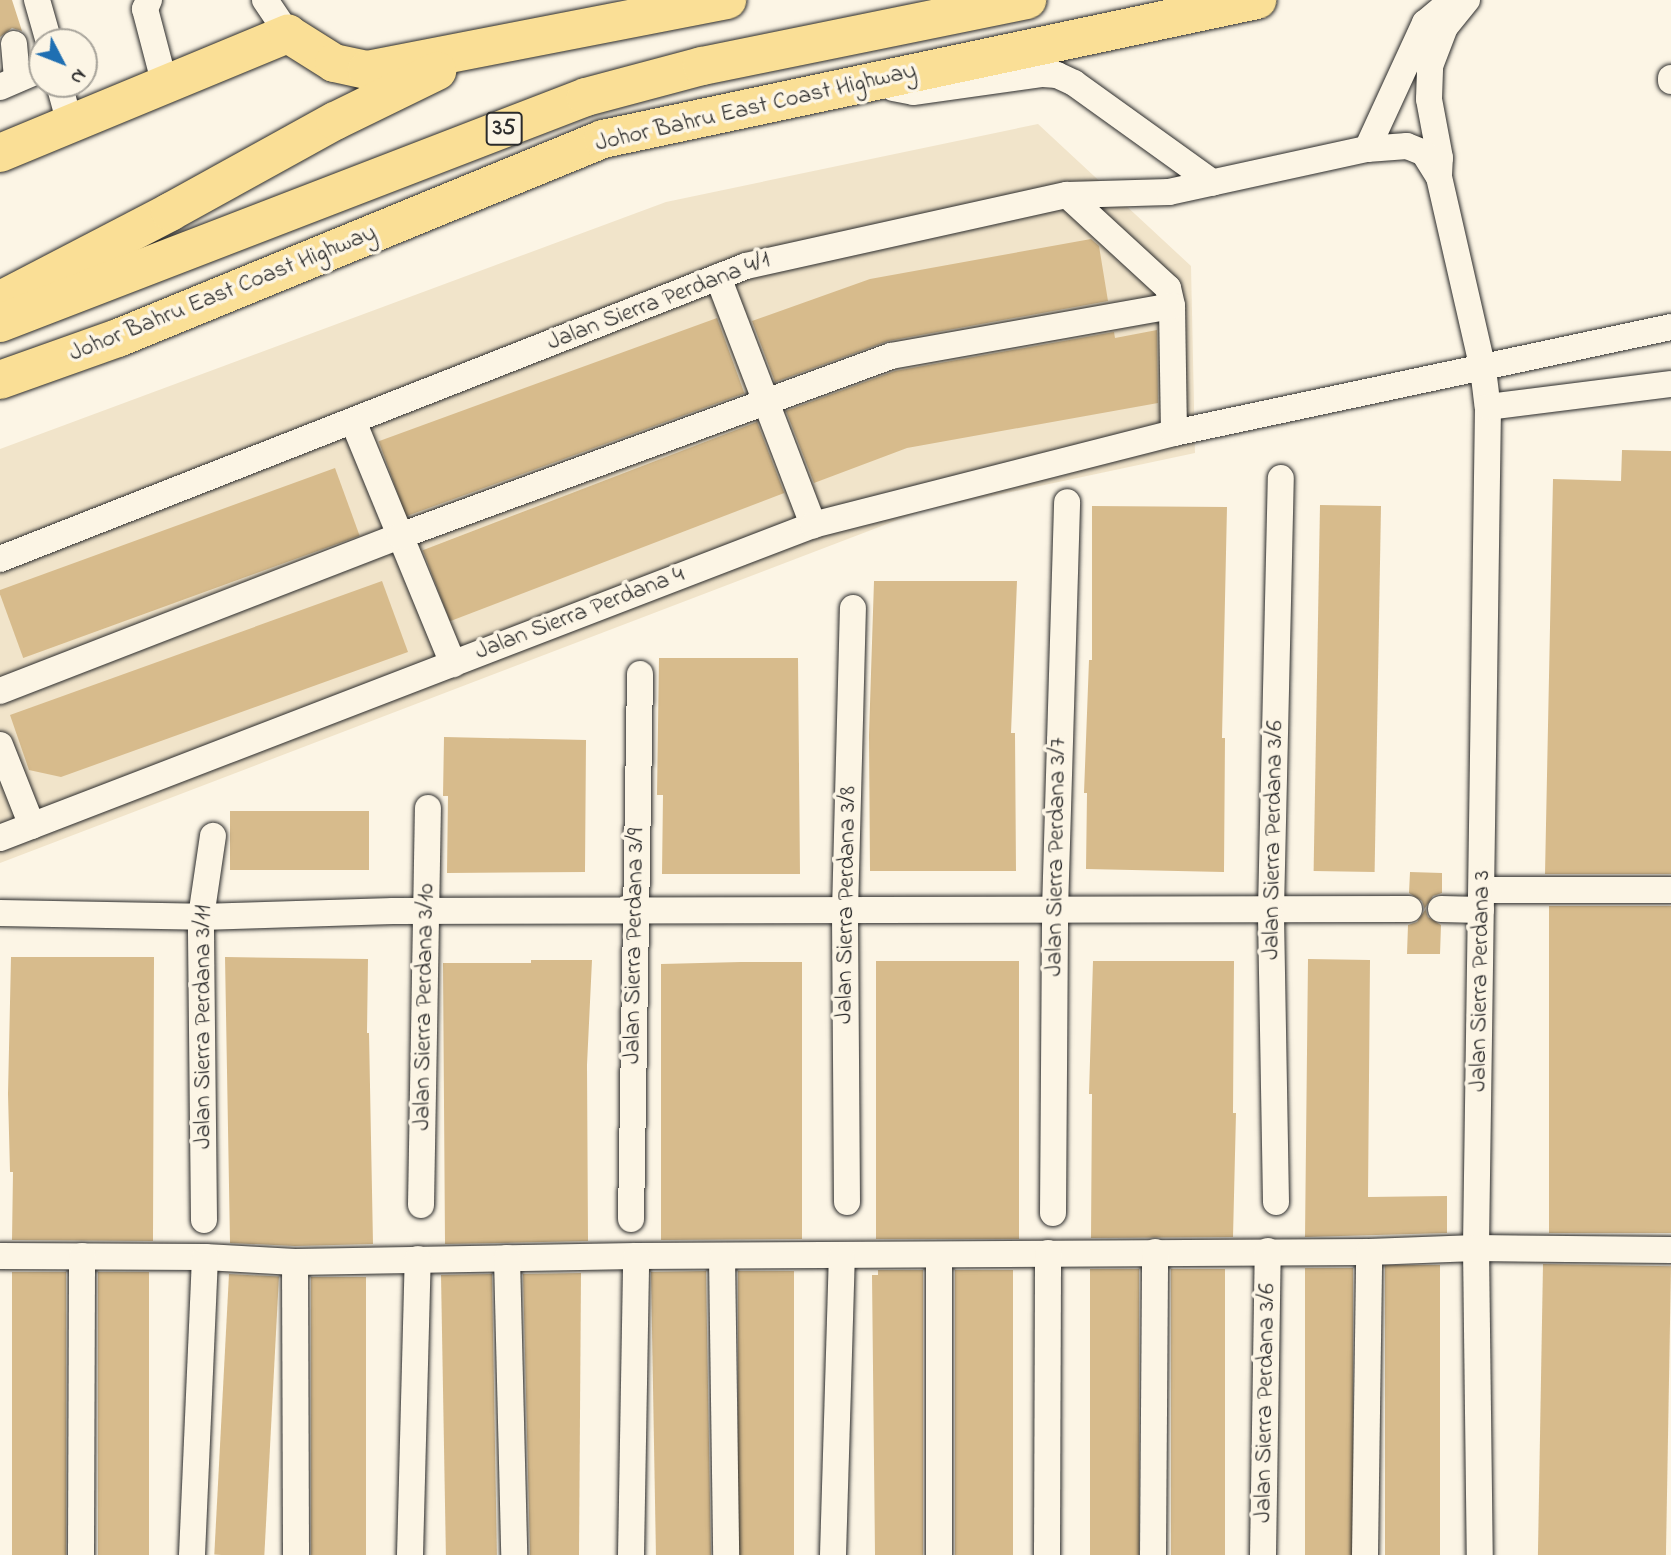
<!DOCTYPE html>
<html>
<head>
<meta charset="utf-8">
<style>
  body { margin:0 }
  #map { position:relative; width:1671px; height:1555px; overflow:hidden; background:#fcf5e5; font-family:"Indie Flower",sans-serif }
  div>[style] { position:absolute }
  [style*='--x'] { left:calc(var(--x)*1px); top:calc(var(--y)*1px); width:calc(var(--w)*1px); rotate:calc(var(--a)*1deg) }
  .built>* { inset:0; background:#f1e4ca }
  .building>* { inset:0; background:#d7bb8c; transform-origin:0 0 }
  .roads { filter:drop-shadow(0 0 2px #2b2b2b) drop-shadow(0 0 2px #2b2b2b) }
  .minor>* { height:26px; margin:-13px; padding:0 13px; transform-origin:13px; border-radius:13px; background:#fcf5e5 }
  .highway>* { height:38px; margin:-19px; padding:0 19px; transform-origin:19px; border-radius:19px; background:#fadf96 }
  span { translate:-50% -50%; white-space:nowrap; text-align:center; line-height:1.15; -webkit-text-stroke:7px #fcf5e5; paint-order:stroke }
  .shield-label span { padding:2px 5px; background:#fcf5e5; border:2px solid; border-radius:5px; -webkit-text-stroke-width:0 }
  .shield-label { font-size:23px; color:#2b2b2b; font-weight:700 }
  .street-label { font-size:24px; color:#2b2b2b }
  .north { position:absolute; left:28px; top:28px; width:70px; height:70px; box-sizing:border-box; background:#fcf5e5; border:2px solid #a8a49b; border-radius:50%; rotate:132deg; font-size:19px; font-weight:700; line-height:28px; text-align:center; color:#2b2b2b }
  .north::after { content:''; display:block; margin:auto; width:24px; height:32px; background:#1f6fb2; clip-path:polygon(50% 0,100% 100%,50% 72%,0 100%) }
</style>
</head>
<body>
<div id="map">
  <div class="built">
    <div style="clip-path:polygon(1038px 124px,1191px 266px,1195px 453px,921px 511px,0 863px,0 449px,666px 202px)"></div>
  </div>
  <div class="building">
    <div style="clip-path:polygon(0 0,12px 0,22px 31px,12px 28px,0 37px)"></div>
    <div style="clip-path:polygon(1091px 239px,1099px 246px,1108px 301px,888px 341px,775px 382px,752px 321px,870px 279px)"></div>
    <div style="left:717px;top:318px;width:80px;height:360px;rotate:70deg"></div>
    <div style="clip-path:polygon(1157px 330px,1158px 403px,907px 448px,814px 483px,786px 411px,895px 371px,1114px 332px,1115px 338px)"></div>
    <div style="left:757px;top:422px;width:76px;height:358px;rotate:69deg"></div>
    <div style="clip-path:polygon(1622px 450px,1671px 451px,1671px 874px,1545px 874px,1553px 479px,1621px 481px)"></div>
    <div style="left:335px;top:468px;width:72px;height:358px;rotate:70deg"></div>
    <div style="left:1320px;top:505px;width:61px;height:366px;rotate:1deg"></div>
    <div style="clip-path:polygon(1092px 506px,1227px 507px,1222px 738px,1225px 738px,1224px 872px,1086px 869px,1087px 793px,1084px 793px,1089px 660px,1092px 660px)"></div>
    <div style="clip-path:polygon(382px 581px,408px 652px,61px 777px,29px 770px,10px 715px)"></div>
    <div style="clip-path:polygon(874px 581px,1017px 581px,1011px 733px,1015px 733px,1016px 871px,870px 871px,869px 735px)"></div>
    <div style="clip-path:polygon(659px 658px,798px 658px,800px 874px,662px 874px,663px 795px,657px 795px)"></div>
    <div style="clip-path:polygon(444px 737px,586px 740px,585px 872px,447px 873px,448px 796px,443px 796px)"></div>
    <div style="left:230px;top:811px;width:139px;height:59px"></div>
    <div style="clip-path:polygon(1410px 872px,1442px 873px,1442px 893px,1433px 896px,1425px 908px,1428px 917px,1441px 925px,1440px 954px,1407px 954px,1408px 925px,1417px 922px,1425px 910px,1422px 901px,1409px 893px)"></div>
    <div style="left:1549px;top:906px;width:122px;height:327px"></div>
    <div style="clip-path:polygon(11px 957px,154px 957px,153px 1241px,12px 1240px,13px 1172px,10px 1172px,8px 1094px)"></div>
    <div style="clip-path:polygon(225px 957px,368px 959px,367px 1033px,369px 1033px,373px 1244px,295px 1246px,230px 1243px)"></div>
    <div style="clip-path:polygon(1308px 959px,1370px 960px,1368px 1197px,1447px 1196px,1447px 1233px,1305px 1237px)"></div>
    <div style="clip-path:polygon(531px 960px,592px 960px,587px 1065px,588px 1241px,445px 1244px,443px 963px,531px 963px)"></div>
    <div style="left:876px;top:961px;width:143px;height:278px"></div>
    <div style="clip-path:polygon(1093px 961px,1234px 961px,1233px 1113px,1236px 1113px,1233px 1237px,1091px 1238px,1092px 1094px,1089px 1094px)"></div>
    <div style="clip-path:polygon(741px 962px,802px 962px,802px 1239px,661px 1240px,661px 964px)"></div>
    <div style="left:1543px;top:1264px;width:128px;height:291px;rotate:1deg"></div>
    <div style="left:1440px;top:1265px;width:290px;height:55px;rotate:90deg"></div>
    <div style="left:1305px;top:1268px;width:48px;height:287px"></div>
    <div style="left:1090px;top:1269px;width:49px;height:286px"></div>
    <div style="left:1171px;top:1269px;width:54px;height:286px"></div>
    <div style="clip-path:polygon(878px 1270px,923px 1270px,923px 1555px,875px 1555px,872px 1275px,878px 1275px)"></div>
    <div style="left:955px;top:1270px;width:58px;height:285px"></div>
    <div style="left:706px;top:1271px;width:284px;height:55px;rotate:89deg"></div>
    <div style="left:738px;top:1271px;width:56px;height:284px"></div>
    <div style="left:12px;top:1272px;width:54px;height:283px"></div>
    <div style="left:98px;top:1272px;width:51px;height:283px"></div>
    <div style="clip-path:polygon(581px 1273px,579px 1555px,530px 1555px,523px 1274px)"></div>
    <div style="left:229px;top:1274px;width:50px;height:281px;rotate:3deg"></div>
    <div style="left:492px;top:1274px;width:281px;height:51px;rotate:89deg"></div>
    <div style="left:311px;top:1277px;width:55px;height:278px"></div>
  </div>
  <div class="roads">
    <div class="minor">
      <div style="--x:37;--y:0;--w:44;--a:74.1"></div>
      <div style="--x:149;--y:0;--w:10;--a:114"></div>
      <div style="--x:145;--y:9;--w:79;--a:75.3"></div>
      <div style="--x:265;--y:0;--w:41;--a:55.9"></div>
      <div style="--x:14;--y:44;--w:35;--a:85"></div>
      <div style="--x:1671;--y:78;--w:3;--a:90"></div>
      <div style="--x:59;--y:84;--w:41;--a:74.6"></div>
      <div style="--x:0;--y:87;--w:46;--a:-23.2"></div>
      <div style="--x:893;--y:88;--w:20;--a:11"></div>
      <div style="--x:913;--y:92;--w:131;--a:-7.9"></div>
      <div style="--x:1043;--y:74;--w:14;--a:4"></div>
      <div style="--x:1057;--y:75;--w:19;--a:25"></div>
      <div style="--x:1074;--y:83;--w:171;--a:35.7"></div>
      <div style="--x:1367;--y:149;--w:139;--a:-65.3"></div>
      <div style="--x:1425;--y:23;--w:35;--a:-40"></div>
      <div style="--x:1439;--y:175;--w:17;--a:-87"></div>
      <div style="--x:1440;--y:158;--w:60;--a:-100.6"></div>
      <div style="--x:1429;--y:99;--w:33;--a:-88"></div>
      <div style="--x:1430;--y:66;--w:42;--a:-69"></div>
      <div style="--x:1445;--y:27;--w:35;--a:-51"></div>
      <div style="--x:1067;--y:195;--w:102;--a:-1.7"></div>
      <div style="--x:1169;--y:192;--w:203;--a:-12.3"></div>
      <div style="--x:1367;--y:149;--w:40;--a:-4.3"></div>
      <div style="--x:1407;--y:146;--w:18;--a:22"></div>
      <div style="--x:1424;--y:153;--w:28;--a:58"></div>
      <div style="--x:1439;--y:177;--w:197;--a:77.1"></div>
      <div style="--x:1483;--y:369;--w:38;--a:83"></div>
      <div style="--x:1488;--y:407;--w:841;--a:90.82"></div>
      <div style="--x:1476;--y:1248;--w:307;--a:89.3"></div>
      <div style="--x:718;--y:277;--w:266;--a:69"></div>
      <div style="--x:1488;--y:407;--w:184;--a:-7.2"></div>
      <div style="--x:353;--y:421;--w:263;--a:67.6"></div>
      <div style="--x:0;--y:559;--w:801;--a:-21.44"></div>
      <div style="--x:746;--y:266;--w:329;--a:-12.5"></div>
      <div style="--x:1067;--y:195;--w:137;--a:42.6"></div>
      <div style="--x:1168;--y:288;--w:18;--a:77"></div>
      <div style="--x:1172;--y:306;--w:127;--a:89.1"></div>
      <div style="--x:0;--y:691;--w:429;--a:-21.2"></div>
      <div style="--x:400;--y:536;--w:523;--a:-20.13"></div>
      <div style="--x:891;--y:356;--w:285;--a:-10.1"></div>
      <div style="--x:0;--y:745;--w:87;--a:68.4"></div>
      <div style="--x:0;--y:838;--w:871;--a:-21.06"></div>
      <div style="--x:813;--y:525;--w:373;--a:-14.3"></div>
      <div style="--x:1174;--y:433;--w:508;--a:-12.04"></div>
      <div style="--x:1482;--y:890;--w:189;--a:0"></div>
      <div style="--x:1441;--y:909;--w:40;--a:1.4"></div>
      <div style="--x:0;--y:913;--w:201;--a:1.1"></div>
      <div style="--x:201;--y:917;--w:192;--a:-1.8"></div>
      <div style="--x:393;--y:911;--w:1016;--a:-0.11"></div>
      <div style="--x:847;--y:1202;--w:291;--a:-90.4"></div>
      <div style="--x:845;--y:911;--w:303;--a:-88.5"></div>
      <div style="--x:1276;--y:1202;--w:292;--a:-91"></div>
      <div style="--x:1271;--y:910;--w:432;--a:-88.7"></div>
      <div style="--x:421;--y:1205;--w:397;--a:-89"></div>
      <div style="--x:1053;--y:1213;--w:303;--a:-89.6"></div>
      <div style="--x:1055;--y:910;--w:408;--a:-88.3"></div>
      <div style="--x:631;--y:1219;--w:545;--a:-89.05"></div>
      <div style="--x:204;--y:1220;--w:303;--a:-90.6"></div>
      <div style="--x:201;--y:917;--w:82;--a:-81.6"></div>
      <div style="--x:939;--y:1255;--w:300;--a:90"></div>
      <div style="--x:0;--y:1256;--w:205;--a:0.3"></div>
      <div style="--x:205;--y:1257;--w:90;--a:3.2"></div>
      <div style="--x:295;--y:1262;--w:341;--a:-1"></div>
      <div style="--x:636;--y:1256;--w:733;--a:-0.31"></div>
      <div style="--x:1369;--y:1252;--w:107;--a:-2.1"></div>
      <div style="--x:1476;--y:1248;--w:195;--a:0.6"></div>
      <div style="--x:722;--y:1256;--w:299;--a:89.2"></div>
      <div style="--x:507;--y:1258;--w:297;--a:88.6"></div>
      <div style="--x:295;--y:1262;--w:293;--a:89.8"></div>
      <div style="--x:81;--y:1555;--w:299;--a:-89.8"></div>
      <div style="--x:192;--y:1555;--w:298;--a:-87.5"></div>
      <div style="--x:410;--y:1555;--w:296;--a:-88.5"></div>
      <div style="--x:631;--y:1555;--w:299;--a:-89"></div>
      <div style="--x:833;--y:1555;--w:298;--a:-88.3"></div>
      <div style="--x:1047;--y:1555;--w:302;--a:-89.8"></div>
      <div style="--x:1153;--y:1555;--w:303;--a:-89.6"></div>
      <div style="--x:1263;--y:1555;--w:304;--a:-89.1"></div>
      <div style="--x:1365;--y:1555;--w:303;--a:-89.2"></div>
    </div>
    <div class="highway">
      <div style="--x:0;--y:153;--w:312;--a:-22.5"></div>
      <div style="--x:288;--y:34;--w:54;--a:32.2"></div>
      <div style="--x:334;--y:63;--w:34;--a:12"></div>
      <div style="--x:367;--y:70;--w:367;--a:-11"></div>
      <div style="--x:1;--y:300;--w:191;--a:-27.5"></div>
      <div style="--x:170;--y:212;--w:188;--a:-28.9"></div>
      <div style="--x:335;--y:121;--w:114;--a:-26.1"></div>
      <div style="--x:0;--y:323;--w:628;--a:-21.09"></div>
      <div style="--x:586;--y:97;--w:120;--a:-15"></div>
      <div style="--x:702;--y:66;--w:332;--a:-11.5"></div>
      <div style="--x:0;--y:380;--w:125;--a:-19.6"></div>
      <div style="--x:118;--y:338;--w:524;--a:-22.31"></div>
      <div style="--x:603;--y:139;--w:669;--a:-12"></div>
    </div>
  </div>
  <div class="shield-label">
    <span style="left:504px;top:129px">35</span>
  </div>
  <div class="street-label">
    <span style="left:756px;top:108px;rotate:-13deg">Johor Bahru East Coast Highway</span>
    <span style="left:223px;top:294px;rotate:-22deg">Johor Bahru East Coast Highway</span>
    <span style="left:659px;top:302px;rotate:-21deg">Jalan Sierra Perdana 4/1</span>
    <span style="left:580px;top:614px;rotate:-21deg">Jalan Sierra Perdana 4</span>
    <span style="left:1274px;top:840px;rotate:-89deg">Jalan Sierra Perdana 3/6</span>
    <span style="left:1057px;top:857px;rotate:-89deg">Jalan Sierra Perdana 3/7</span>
    <span style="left:847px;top:905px;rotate:-89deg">Jalan Sierra Perdana 3/8</span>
    <span style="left:635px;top:946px;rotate:-89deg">Jalan Sierra Perdana 3/9</span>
    <span style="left:1481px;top:981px;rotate:-89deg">Jalan Sierra Perdana 3</span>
    <span style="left:425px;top:1007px;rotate:-89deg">Jalan Sierra Perdana 3/10</span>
    <span style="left:204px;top:1027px;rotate:-90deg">Jalan Sierra Perdana 3/11</span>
    <span style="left:1266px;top:1403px;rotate:-89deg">Jalan Sierra Perdana 3/6</span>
  </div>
  <div class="north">N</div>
</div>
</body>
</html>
